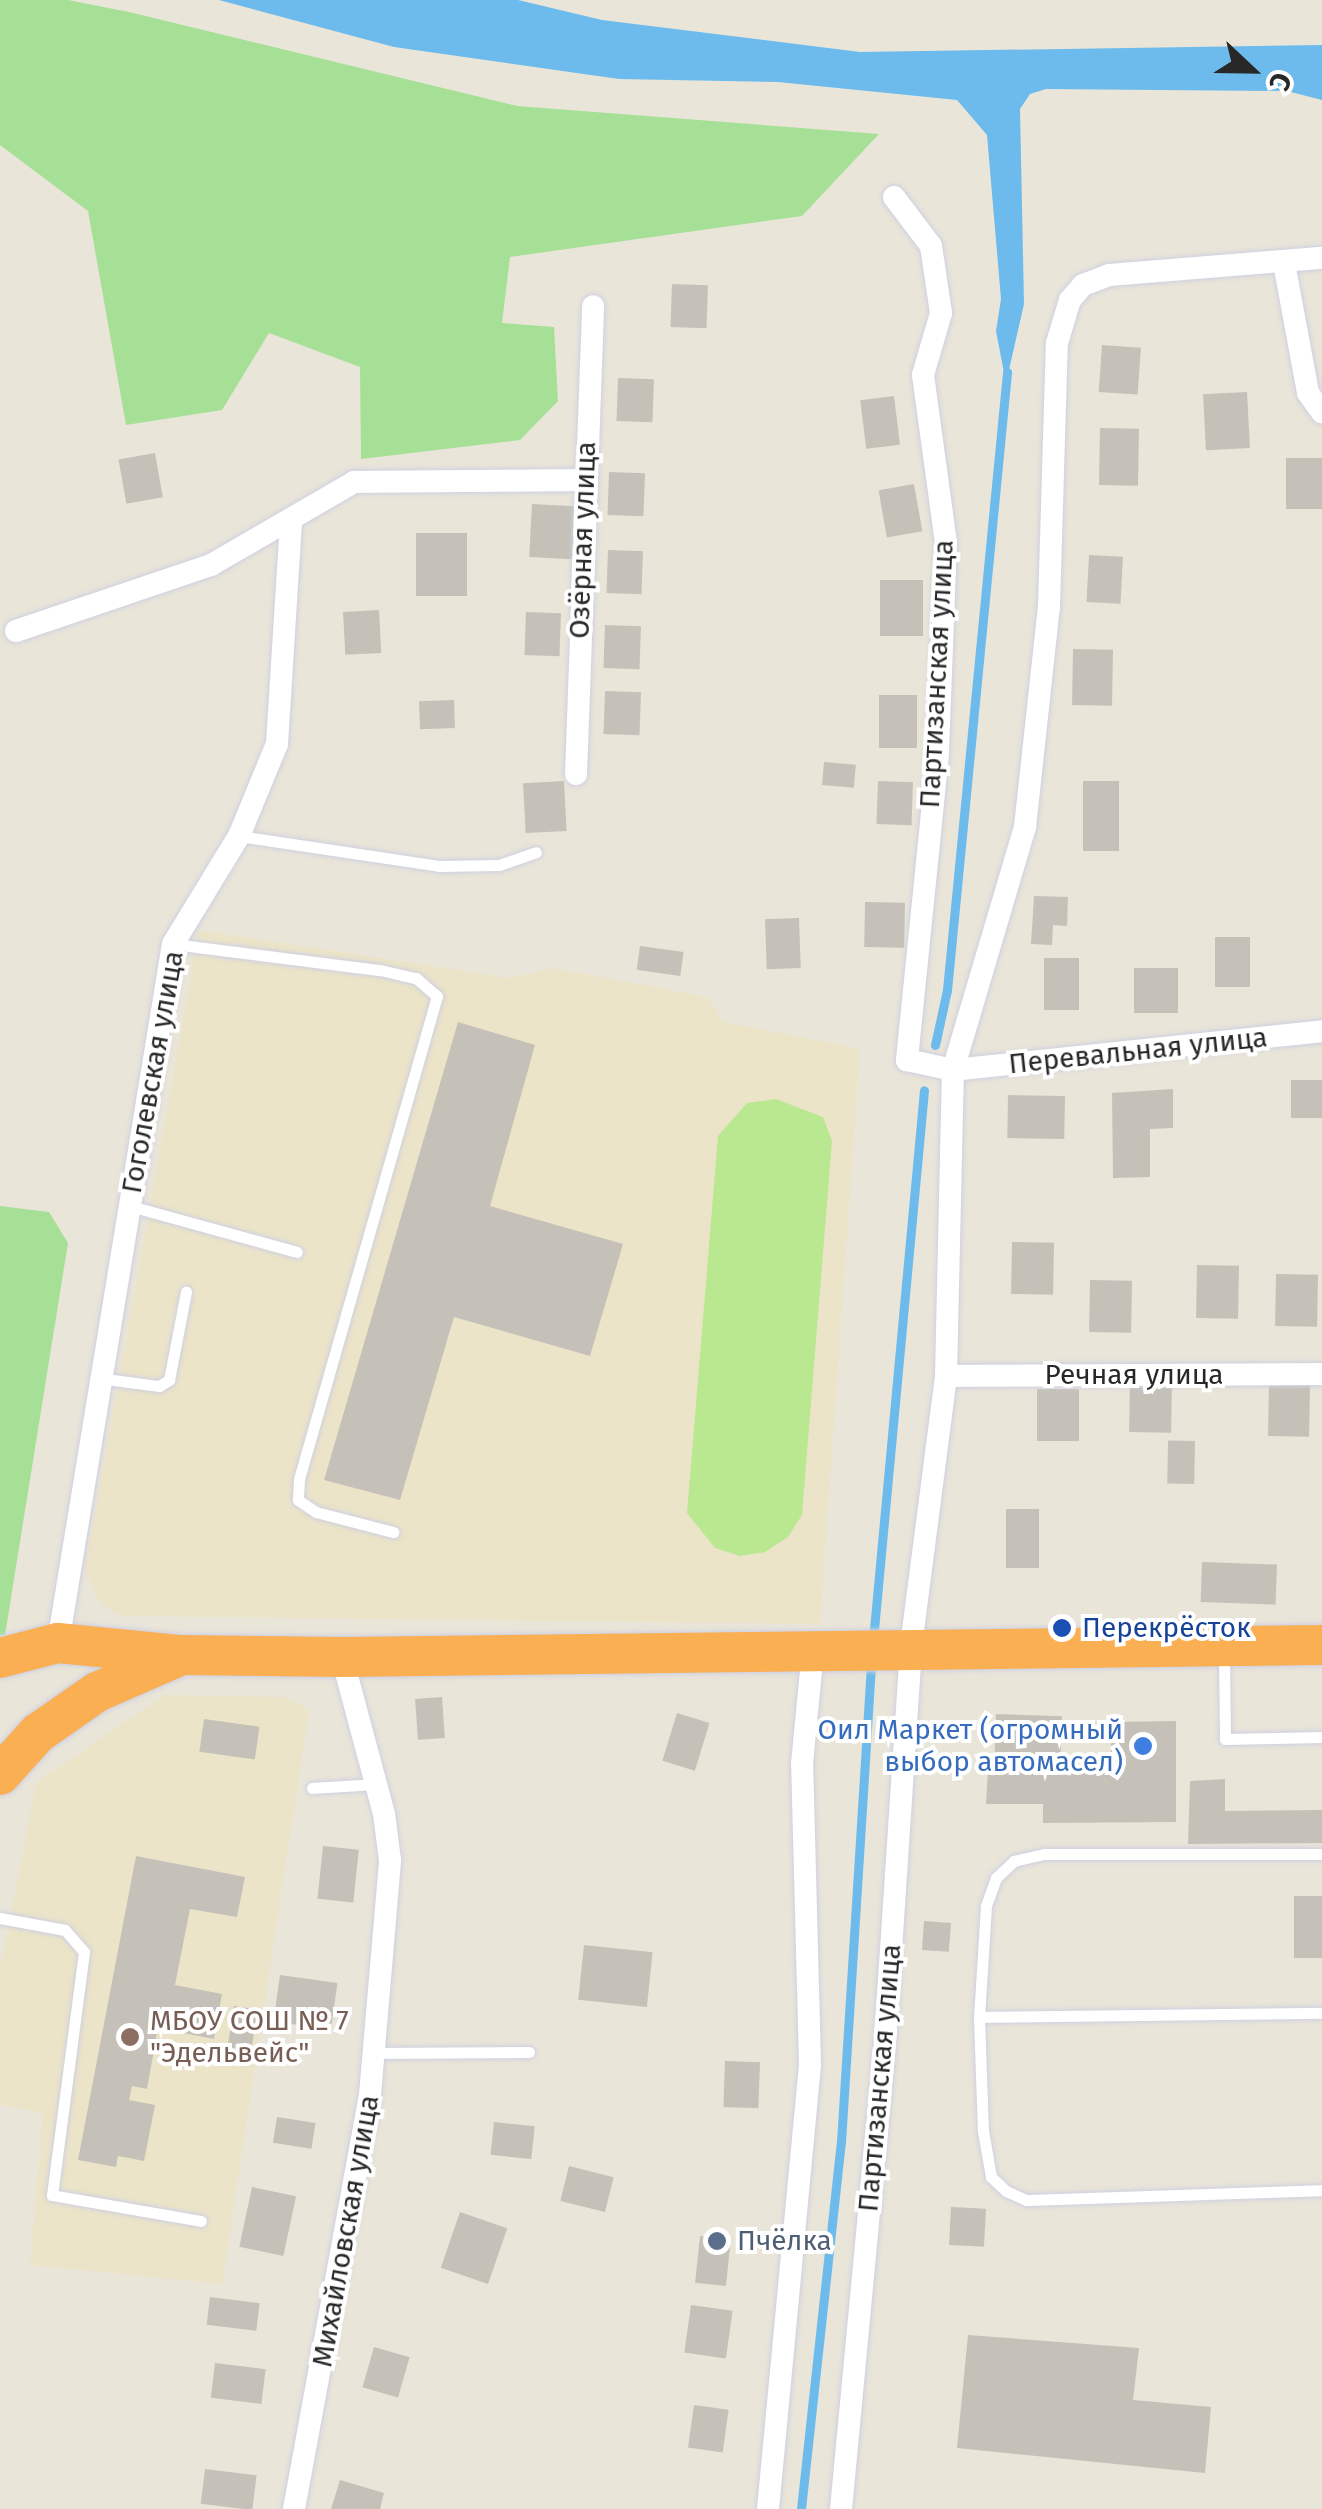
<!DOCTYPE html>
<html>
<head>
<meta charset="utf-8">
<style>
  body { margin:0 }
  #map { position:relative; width:1322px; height:2509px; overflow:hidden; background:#eae5d9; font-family:"Fira Sans",sans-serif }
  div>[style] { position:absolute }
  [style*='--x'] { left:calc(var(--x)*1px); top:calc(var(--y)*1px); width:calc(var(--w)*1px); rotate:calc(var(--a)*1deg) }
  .education>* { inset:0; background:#ece4c8 }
  .green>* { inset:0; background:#a6e096 }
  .pitch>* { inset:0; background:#b9e891 }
  .water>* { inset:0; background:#6cbbec }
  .stream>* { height:9px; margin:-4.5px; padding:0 4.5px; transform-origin:4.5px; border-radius:4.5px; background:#6cbbec }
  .building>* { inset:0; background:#c5c1b9; transform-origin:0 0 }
  .roads { filter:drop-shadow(0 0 2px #ced0e1) drop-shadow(0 0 2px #ced0e1) }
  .lane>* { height:11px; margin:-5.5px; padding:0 5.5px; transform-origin:5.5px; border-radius:5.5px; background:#fff }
  .street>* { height:22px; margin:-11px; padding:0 11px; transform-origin:11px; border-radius:11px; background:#fff }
  .highway>* { height:40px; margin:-20px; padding:0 20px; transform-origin:20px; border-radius:20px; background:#fbaf53 }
  .dots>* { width:28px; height:28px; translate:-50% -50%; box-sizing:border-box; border:5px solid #fff; border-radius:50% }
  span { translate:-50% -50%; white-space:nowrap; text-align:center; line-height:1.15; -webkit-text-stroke:8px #fff; paint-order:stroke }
  .street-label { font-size:28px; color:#282828 }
  .transit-label { font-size:28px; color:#164399 }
  .left { translate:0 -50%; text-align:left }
  .shop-label { font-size:28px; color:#366cbe }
  .right { translate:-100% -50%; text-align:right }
  .education-label { font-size:28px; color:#785e54 }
  .service-label { font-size:28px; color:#4e5e75 }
  .north { position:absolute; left:1202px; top:20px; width:100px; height:100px; -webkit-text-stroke:8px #fff; paint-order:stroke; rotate:112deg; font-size:28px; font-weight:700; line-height:40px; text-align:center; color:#282828 }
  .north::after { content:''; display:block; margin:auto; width:35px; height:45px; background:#282828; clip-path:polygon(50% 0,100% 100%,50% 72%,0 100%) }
</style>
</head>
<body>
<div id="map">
  <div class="education">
    <div style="clip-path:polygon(199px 930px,510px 978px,552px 968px,708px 997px,723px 1022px,860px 1049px,820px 1624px,122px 1616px,100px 1604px,85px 1569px)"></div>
    <div style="clip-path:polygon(164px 1695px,285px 1697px,309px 1710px,222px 2284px,30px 2265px,43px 2113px,0 2105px,0 1970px,36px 1783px)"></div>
  </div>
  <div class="green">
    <div style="clip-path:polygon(0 0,68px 0,129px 12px,517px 106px,879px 134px,802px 216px,510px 257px,502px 323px,554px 327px,558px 401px,520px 440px,361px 459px,360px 367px,269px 333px,222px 410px,126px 425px,88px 211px,0 145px)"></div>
    <div style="clip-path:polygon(0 1206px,49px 1212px,68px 1243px,5px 1635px,0 1635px)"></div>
  </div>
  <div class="pitch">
    <div style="clip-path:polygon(776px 1099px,823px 1117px,832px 1141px,802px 1515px,788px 1537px,765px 1552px,740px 1556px,715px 1548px,687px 1513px,718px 1136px,747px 1103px)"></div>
  </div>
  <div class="water">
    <div style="clip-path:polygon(219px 0,518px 0,602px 20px,860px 52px,1322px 45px,1322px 100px,1287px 91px,1046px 89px,1030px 94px,1020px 109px,1024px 304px,1006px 383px,996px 331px,1001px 299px,987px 135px,957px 100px,778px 82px,619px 79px,394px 47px)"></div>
  </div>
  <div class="stream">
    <div style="--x:935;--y:1045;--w:56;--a:-77.7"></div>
    <div style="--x:947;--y:990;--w:621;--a:-84.45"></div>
    <div style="--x:873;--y:1640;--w:552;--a:-84.7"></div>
    <div style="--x:801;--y:2509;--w:369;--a:-83.8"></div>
    <div style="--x:841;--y:2142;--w:483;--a:-86.4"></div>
  </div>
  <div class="building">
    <div style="left:672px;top:284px;width:36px;height:43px;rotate:2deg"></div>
    <div style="left:1102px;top:345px;width:39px;height:47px;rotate:4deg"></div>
    <div style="left:618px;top:378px;width:36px;height:43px;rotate:2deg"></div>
    <div style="left:1247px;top:392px;width:56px;height:44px;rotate:87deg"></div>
    <div style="left:894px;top:396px;width:49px;height:34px;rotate:83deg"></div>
    <div style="left:1100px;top:428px;width:39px;height:57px;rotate:1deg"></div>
    <div style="left:155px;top:453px;width:45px;height:37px;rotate:80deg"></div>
    <div style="left:1322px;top:458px;width:51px;height:36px;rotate:90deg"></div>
    <div style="left:609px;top:472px;width:36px;height:43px;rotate:2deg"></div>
    <div style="left:914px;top:484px;width:48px;height:36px;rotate:80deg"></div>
    <div style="left:532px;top:504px;width:43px;height:53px;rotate:3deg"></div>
    <div style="left:416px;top:533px;width:51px;height:63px"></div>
    <div style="left:608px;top:550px;width:35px;height:43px;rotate:2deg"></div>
    <div style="left:1089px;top:555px;width:34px;height:47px;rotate:3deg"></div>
    <div style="left:923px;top:580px;width:56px;height:43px;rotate:90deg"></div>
    <div style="left:379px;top:610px;width:43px;height:36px;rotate:87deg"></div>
    <div style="left:526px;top:612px;width:35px;height:43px;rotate:2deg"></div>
    <div style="left:605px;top:625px;width:36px;height:43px;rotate:2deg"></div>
    <div style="left:1073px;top:649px;width:40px;height:56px;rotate:1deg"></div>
    <div style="left:605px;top:691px;width:36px;height:43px;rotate:2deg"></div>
    <div style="left:879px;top:695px;width:38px;height:53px"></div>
    <div style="left:454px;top:700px;width:28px;height:35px;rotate:88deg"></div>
    <div style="left:824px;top:762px;width:32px;height:23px;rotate:5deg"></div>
    <div style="left:564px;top:781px;width:50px;height:41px;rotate:87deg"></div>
    <div style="left:878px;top:781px;width:35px;height:43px;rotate:2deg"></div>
    <div style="left:1083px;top:781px;width:36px;height:70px"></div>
    <div style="clip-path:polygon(1034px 896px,1068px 897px,1067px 926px,1053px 925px,1052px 945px,1031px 944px)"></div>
    <div style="left:865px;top:902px;width:40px;height:45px;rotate:1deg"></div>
    <div style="left:799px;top:918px;width:50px;height:34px;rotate:88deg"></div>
    <div style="left:1250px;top:937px;width:50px;height:35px;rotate:90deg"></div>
    <div style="left:640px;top:946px;width:44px;height:24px;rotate:8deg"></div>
    <div style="left:1044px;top:958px;width:35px;height:52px"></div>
    <div style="left:1134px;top:968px;width:44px;height:45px"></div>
    <div style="clip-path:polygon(458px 1022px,535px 1045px,490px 1206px,623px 1244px,590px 1356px,454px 1317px,400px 1500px,324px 1480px)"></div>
    <div style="left:1322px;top:1080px;width:38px;height:31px;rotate:90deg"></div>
    <div style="clip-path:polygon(1173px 1089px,1173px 1128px,1150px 1129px,1150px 1177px,1113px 1178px,1112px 1093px)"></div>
    <div style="left:1065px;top:1096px;width:43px;height:57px;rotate:91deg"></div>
    <div style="left:1012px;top:1242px;width:42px;height:52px;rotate:1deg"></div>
    <div style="left:1197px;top:1265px;width:42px;height:53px;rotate:1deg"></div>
    <div style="left:1276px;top:1274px;width:42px;height:52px;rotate:1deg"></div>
    <div style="left:1090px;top:1280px;width:42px;height:52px;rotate:1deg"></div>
    <div style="left:1130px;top:1380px;width:42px;height:52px;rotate:1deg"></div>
    <div style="left:1269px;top:1384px;width:41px;height:52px;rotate:1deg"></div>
    <div style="left:1037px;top:1389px;width:42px;height:52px"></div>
    <div style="left:1195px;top:1441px;width:43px;height:27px;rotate:91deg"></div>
    <div style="left:1006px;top:1509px;width:33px;height:59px"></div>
    <div style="left:1202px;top:1562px;width:75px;height:40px;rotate:2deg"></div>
    <div style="left:442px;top:1697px;width:41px;height:27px;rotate:86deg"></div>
    <div style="left:677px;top:1713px;width:34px;height:50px;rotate:17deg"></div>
    <div style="left:996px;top:1714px;width:66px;height:41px;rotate:2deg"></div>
    <div style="left:204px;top:1719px;width:56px;height:33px;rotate:8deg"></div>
    <div style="clip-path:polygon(1176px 1721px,1176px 1822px,1043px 1823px,1043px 1804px,986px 1804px,988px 1770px,1110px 1770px,1112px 1722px)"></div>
    <div style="clip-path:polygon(1225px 1779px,1225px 1811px,1322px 1810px,1322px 1843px,1188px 1844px,1190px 1781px)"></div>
    <div style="left:323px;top:1846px;width:36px;height:53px;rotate:6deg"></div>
    <div style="clip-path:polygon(136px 1856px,245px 1877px,237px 1917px,190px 1909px,175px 1985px,222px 1994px,214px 2039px,158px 2028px,147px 2089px,132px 2086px,129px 2100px,155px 2105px,144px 2161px,118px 2156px,116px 2167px,78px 2160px)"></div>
    <div style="left:1322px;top:1896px;width:62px;height:28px;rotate:90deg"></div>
    <div style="left:924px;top:1921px;width:27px;height:29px;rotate:4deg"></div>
    <div style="left:584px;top:1945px;width:69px;height:55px;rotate:6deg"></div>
    <div style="left:280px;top:1975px;width:58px;height:47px;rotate:8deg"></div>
    <div style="left:234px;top:2006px;width:24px;height:46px;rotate:9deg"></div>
    <div style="left:725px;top:2061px;width:35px;height:46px;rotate:2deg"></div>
    <div style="left:277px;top:2117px;width:39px;height:26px;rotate:9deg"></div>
    <div style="left:494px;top:2122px;width:41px;height:33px;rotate:6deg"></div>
    <div style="left:569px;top:2166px;width:46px;height:36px;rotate:14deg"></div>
    <div style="left:252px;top:2187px;width:45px;height:61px;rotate:12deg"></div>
    <div style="left:951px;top:2207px;width:35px;height:38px;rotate:3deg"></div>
    <div style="left:460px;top:2212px;width:50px;height:59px;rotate:19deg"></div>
    <div style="left:700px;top:2236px;width:31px;height:47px;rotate:6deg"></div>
    <div style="left:210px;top:2297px;width:50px;height:28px;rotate:7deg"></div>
    <div style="left:691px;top:2305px;width:42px;height:48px;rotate:8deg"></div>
    <div style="clip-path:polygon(968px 2335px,1139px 2348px,1133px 2400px,1211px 2407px,1205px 2473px,957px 2448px)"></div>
    <div style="left:374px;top:2347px;width:37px;height:42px;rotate:16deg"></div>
    <div style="left:215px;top:2363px;width:51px;height:35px;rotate:7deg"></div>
    <div style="left:694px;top:2405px;width:35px;height:43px;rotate:8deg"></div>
    <div style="left:205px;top:2469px;width:52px;height:35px;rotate:7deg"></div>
    <div style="clip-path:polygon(340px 2480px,384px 2493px,380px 2509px,331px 2509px)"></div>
  </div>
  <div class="roads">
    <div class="lane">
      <div style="--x:239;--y:836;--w:202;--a:8.5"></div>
      <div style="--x:439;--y:866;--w:60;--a:-1"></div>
      <div style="--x:499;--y:865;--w:39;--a:-19"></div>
      <div style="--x:173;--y:944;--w:209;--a:7.2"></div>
      <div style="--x:380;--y:970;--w:37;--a:13"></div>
      <div style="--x:416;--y:978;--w:28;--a:41"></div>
      <div style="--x:437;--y:996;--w:502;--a:105.95"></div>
      <div style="--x:299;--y:1479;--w:21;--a:93"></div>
      <div style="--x:298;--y:1500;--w:22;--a:34"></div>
      <div style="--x:316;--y:1512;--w:80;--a:14.6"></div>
      <div style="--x:130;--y:1206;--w:173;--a:15.4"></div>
      <div style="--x:98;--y:1378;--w:62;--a:7.5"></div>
      <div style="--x:159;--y:1386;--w:12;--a:-31"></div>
      <div style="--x:169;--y:1380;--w:90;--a:-79.1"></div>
      <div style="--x:1224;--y:1654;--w:85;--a:89.3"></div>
      <div style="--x:1225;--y:1739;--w:97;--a:-1.2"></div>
      <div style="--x:312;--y:1788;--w:64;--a:-3.6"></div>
      <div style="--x:1322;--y:1854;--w:278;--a:180"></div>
      <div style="--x:1044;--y:1854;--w:31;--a:167"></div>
      <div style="--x:1014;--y:1861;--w:25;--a:137"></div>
      <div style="--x:996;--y:1878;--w:30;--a:110"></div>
      <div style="--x:986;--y:1906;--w:111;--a:93.6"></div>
      <div style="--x:979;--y:2017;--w:114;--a:88"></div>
      <div style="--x:983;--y:2131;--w:47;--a:80.1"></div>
      <div style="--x:991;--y:2177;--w:21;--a:43"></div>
      <div style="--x:1006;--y:2191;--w:22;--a:24"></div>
      <div style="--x:1026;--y:2200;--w:296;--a:-1.9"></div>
      <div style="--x:0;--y:1918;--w:66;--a:10.5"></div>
      <div style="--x:65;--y:1930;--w:29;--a:49"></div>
      <div style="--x:84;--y:1952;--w:245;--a:97.5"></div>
      <div style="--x:52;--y:2195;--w:151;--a:9.9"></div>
      <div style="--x:979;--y:2017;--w:343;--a:-0.7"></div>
      <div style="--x:374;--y:2053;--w:155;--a:-0.4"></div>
    </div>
    <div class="street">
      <div style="--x:894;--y:197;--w:61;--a:52.9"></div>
      <div style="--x:931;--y:246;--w:68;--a:81.5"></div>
      <div style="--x:941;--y:313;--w:65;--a:106.2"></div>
      <div style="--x:923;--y:375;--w:169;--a:82.2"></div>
      <div style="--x:946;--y:542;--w:212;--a:92.2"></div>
      <div style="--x:938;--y:754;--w:308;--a:95.8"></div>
      <div style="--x:907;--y:1060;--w:47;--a:12.3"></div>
      <div style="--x:953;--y:1070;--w:371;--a:-6"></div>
      <div style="--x:1284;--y:263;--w:132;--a:79.5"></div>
      <div style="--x:1308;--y:393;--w:24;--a:54"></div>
      <div style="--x:16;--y:631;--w:206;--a:-18.7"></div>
      <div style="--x:211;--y:565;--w:165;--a:-30.1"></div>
      <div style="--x:354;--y:482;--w:231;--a:-0.5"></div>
      <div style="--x:576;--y:774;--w:468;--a:-87.9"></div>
      <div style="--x:946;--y:1376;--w:376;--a:-0.3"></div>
      <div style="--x:58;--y:1643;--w:708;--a:-80.66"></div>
      <div style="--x:173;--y:944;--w:127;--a:-58.6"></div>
      <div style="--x:239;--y:836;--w:100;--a:-67.6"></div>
      <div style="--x:277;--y:744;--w:224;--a:-86.4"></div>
      <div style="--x:294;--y:2509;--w:421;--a:-79.6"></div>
      <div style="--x:370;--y:2095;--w:236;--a:-85.1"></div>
      <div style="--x:390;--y:1860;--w:46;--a:-97.4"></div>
      <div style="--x:384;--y:1814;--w:163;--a:-105"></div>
      <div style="--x:768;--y:2509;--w:447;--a:-84.6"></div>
      <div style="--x:810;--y:2064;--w:300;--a:-91.5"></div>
      <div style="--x:802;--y:1764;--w:116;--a:-84.5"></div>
      <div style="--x:841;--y:2509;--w:456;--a:-84.6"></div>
      <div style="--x:884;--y:2055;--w:410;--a:-86.2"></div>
      <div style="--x:911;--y:1646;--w:272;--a:-82.6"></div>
      <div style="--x:946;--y:1376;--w:306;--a:-88.7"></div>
      <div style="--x:953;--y:1070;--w:253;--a:-73.5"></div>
      <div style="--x:1025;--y:827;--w:221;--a:-83.8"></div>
      <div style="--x:1049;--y:607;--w:264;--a:-88.3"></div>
      <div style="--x:1057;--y:343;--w:45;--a:-73.2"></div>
      <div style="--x:1070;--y:300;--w:20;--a:-49"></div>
      <div style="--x:1083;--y:285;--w:28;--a:-21"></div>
      <div style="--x:1109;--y:275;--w:214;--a:-4.6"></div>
    </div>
    <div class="highway">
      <div style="--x:0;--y:1658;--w:60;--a:-14.5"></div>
      <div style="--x:58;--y:1643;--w:124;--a:5.6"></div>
      <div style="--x:181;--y:1655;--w:161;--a:0.7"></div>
      <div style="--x:342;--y:1657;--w:980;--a:-0.7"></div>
      <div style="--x:0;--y:1775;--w:57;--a:-47.9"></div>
      <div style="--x:38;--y:1733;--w:72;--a:-34.8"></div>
      <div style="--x:97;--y:1692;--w:87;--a:-23.6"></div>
    </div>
  </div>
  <div class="dots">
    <div style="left:1062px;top:1628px;background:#1a4fb4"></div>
    <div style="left:1143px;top:1746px;background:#3f7fe0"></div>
    <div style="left:130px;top:2037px;background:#8d6e63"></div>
    <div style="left:717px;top:2241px;background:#5c6f8a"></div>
  </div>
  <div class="street-label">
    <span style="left:583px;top:540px;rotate:-88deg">Озёрная улица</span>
    <span style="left:937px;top:674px;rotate:-87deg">Партизанская улица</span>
    <span style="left:1138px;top:1051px;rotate:-6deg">Перевальная улица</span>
    <span style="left:153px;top:1072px;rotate:-80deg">Гоголевская улица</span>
    <span style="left:1134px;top:1375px">Речная улица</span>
    <span style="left:880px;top:2078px;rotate:-85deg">Партизанская улица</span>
    <span style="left:346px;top:2231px;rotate:-80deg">Михайловская улица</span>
  </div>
  <div class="transit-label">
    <span class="left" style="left:1082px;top:1628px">Перекрёсток</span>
  </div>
  <div class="shop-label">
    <span class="right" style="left:1123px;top:1746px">Оил Маркет (огромный<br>выбор автомасел)</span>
  </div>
  <div class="education-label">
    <span class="left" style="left:150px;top:2037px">МБОУ СОШ № 7<br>"Эдельвейс"</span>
  </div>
  <div class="service-label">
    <span class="left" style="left:737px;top:2241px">Пчёлка</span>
  </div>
  <div class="north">С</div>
</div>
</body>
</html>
